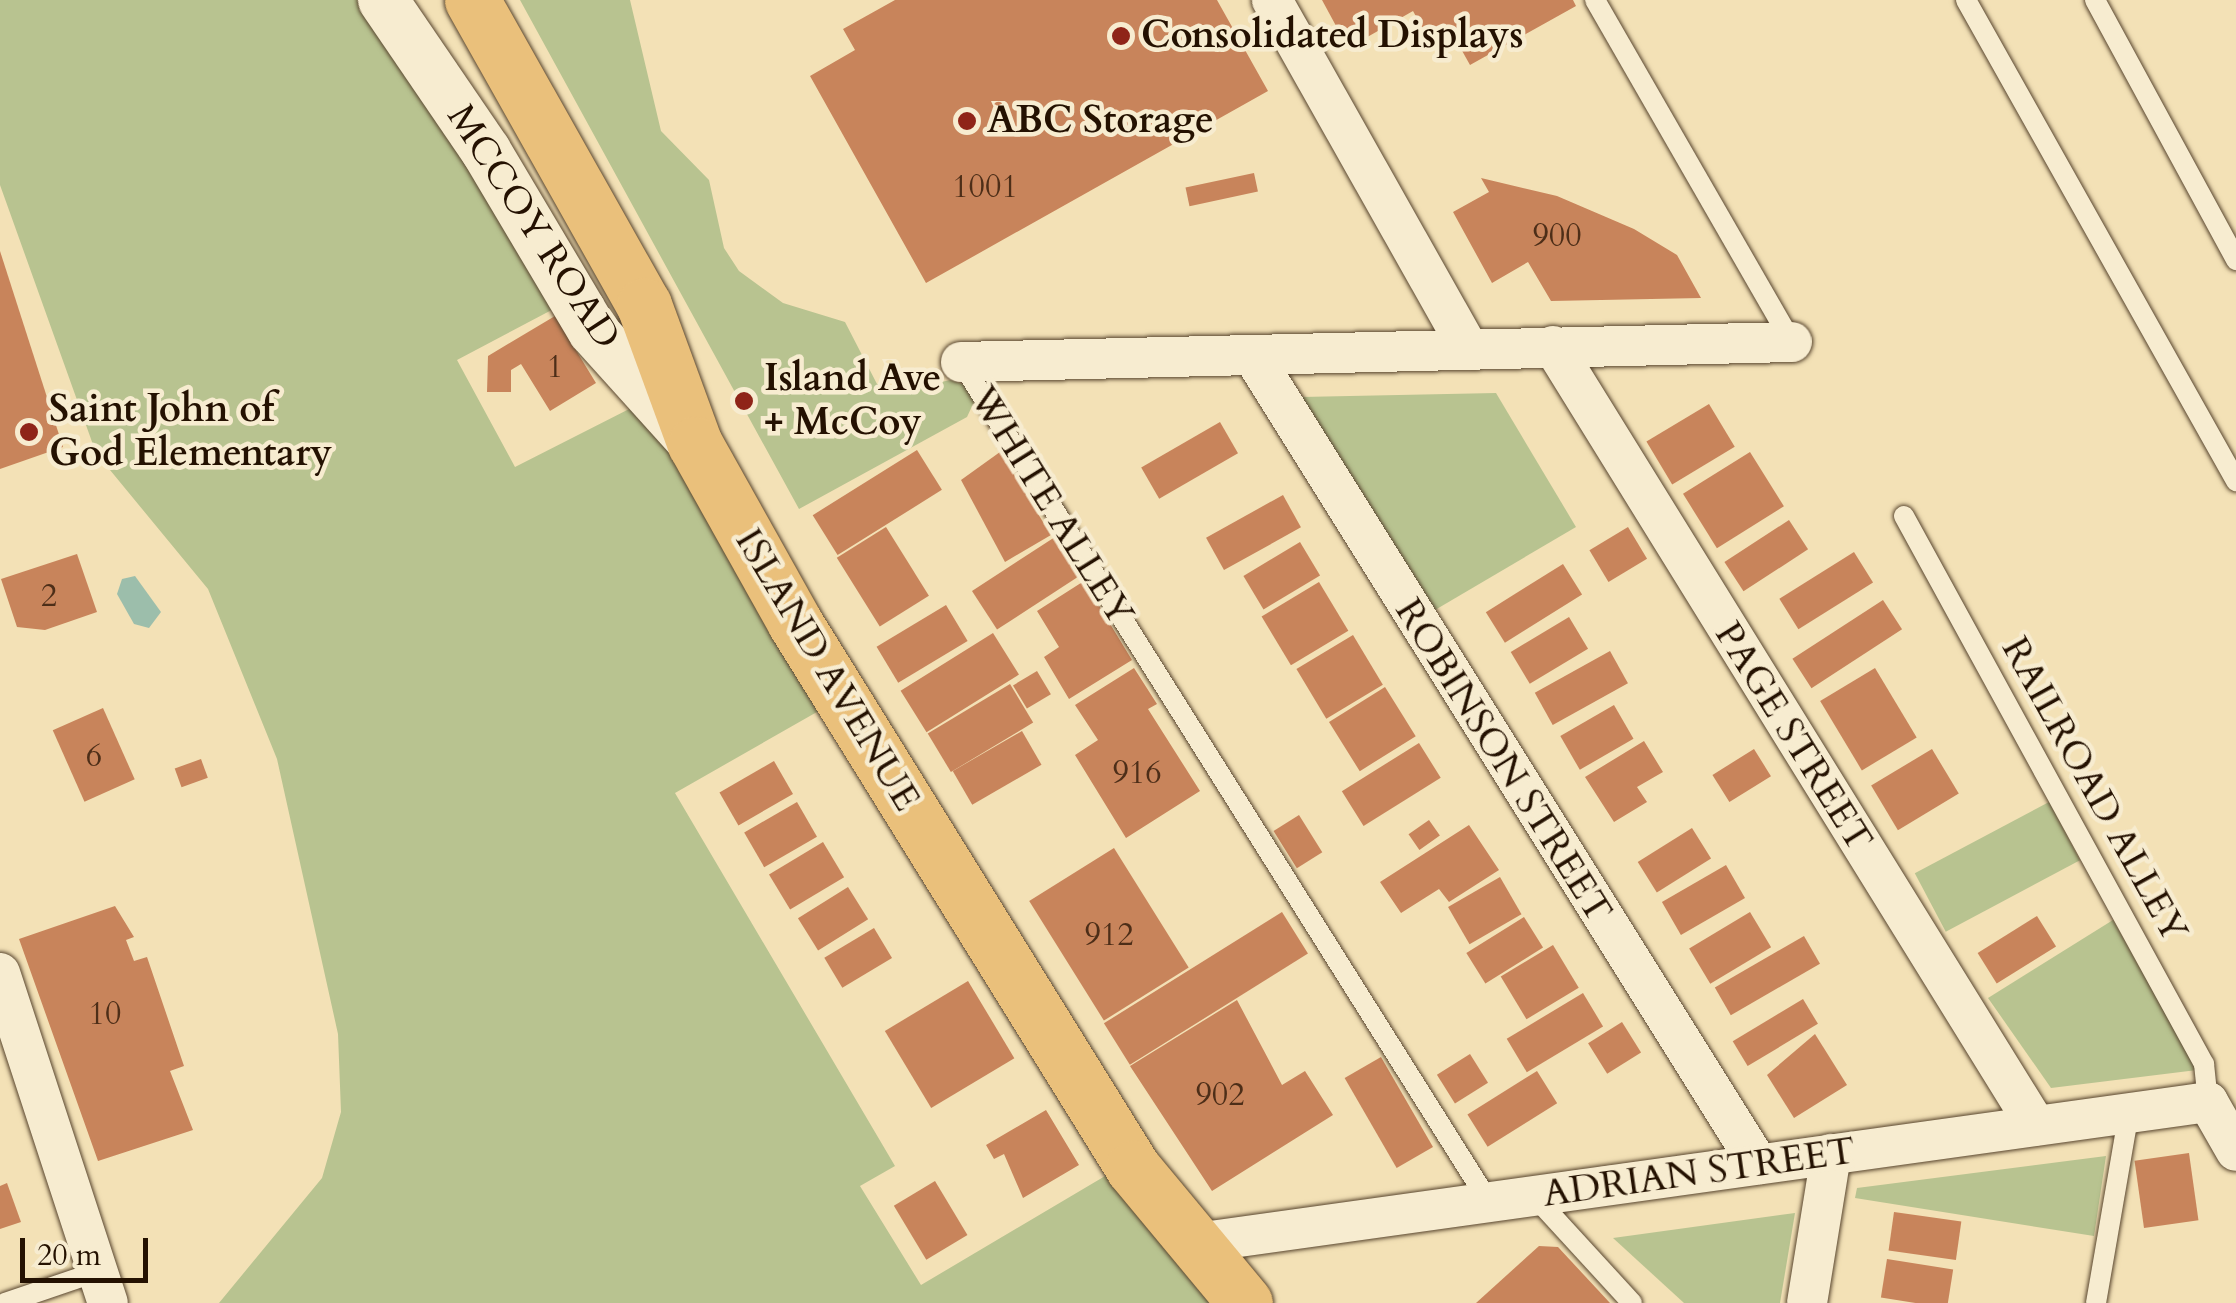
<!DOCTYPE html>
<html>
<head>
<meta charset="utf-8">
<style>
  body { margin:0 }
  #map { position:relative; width:2236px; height:1303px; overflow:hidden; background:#f3e1b6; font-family:Cardo,serif }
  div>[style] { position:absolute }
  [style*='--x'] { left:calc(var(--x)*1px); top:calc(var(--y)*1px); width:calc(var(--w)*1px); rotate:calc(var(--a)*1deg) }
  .green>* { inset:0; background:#b8c390; transform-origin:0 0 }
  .water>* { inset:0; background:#9cbeab }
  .building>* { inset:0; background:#c8845b; transform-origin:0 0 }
  .roads { filter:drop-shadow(0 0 2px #58452e) drop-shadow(0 0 2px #58452e) }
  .service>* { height:20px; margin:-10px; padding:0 10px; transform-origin:10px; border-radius:10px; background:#f7ecd0 }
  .minor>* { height:40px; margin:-20px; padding:0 20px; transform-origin:20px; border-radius:20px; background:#f7ecd0 }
  .tertiary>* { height:50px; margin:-25px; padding:0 25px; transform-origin:25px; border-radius:25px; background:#f7ecd0 }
  .primary>* { height:55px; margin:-27.5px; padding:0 27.5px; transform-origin:27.5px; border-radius:27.5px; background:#eac07b }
  .dots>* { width:28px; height:28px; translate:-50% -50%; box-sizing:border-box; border:5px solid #f7ecd0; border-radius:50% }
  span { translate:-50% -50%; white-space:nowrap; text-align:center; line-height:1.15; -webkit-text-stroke:9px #f7ecd0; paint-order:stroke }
  .number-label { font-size:32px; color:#4d2e18 }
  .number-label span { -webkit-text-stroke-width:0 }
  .poi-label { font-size:38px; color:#241101; font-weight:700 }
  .left { translate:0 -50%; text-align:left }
  .street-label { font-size:38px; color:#241101 }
  .scale { position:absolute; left:20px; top:1238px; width:128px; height:45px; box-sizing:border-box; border:5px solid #241101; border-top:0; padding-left:12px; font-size:30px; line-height:35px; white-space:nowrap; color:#241101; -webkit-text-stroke:8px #f7ecd0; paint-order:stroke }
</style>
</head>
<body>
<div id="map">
  <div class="green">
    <div style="clip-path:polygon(0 0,366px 0,563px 304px,457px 360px,515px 467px,639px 404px,831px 704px,675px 793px,895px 1166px,860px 1186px,921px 1285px,1122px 1166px,1234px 1303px,219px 1303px,322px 1178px,341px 1112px,338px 1034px,277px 759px,208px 589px,96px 453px,0 185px)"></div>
    <div style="clip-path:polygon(520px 0,630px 0,661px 131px,709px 180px,724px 248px,739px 271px,783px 303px,845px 322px,877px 384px,899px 390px,951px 380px,967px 386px,974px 402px,967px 417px,799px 509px)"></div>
    <div style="clip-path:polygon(1496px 393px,1576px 527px,1435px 610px,1301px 397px)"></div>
    <div style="left:2049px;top:802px;width:66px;height:152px;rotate:62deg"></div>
    <div style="clip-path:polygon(2113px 920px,2197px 1070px,2051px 1088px,1988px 998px)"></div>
    <div style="clip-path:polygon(2106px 1156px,2094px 1236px,1855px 1198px,1857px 1188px)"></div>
    <div style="clip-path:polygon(1795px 1213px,1780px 1303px,1684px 1303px,1613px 1238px)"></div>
  </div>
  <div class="water">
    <div style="clip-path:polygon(135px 576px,161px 612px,149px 628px,134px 624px,117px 594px,122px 579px)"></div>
  </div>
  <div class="building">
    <div style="clip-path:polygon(895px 0,1217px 0,1268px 91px,926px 283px,810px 76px,855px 50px,843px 29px)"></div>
    <div style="clip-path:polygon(1322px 0,1573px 0,1576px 6px,1470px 65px,1451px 31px,1430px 42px,1413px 11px,1348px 48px)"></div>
    <div style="left:1254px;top:173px;width:19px;height:70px;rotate:78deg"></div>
    <div style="clip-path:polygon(1481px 178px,1557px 196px,1634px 229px,1677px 255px,1701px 298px,1551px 301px,1528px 262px,1492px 283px,1453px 212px,1489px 192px)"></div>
    <div style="clip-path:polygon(0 251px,63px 447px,0 469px)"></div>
    <div style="clip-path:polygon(555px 316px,596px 383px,550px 411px,521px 364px,511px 370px,511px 392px,487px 392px,488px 356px)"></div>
    <div style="left:1709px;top:404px;width:50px;height:73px;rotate:59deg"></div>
    <div style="left:1220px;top:422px;width:36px;height:91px;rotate:60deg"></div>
    <div style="left:917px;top:450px;width:47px;height:123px;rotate:58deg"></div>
    <div style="clip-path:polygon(1000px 452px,1051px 535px,1005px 562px,961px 480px)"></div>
    <div style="left:1750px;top:452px;width:64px;height:79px;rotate:58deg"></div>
    <div style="left:1283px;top:495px;width:37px;height:88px;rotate:61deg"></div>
    <div style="left:1789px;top:520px;width:35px;height:77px;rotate:57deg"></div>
    <div style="left:886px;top:527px;width:81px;height:58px;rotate:58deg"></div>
    <div style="left:1628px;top:527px;width:37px;height:45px;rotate:59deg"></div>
    <div style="left:1055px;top:537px;width:46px;height:99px;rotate:57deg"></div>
    <div style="left:1300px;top:542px;width:39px;height:66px;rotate:59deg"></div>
    <div style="left:1854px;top:552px;width:36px;height:88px;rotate:58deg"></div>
    <div style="clip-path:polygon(77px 554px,97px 612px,45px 630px,17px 627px,1px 579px)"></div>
    <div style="left:1563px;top:564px;width:36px;height:91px;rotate:58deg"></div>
    <div style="clip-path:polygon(1084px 581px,1132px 660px,1069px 699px,1044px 657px,1059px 647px,1037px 611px)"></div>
    <div style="left:1319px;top:582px;width:57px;height:67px;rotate:59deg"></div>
    <div style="left:1883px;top:600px;width:35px;height:108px;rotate:57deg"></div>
    <div style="left:946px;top:605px;width:42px;height:81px;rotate:59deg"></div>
    <div style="left:1569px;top:617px;width:37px;height:68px;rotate:59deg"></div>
    <div style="left:993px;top:633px;width:49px;height:109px;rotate:58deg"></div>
    <div style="left:1353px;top:635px;width:58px;height:66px;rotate:59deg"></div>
    <div style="left:1610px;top:651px;width:37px;height:86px;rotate:61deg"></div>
    <div style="clip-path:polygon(1134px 668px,1157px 704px,1148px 709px,1200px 791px,1126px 838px,1075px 755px,1098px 740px,1075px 705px)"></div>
    <div style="left:1875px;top:668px;width:81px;height:64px;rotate:59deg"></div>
    <div style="left:1037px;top:671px;width:27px;height:28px;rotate:59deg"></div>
    <div style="left:1010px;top:684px;width:45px;height:96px;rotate:59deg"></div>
    <div style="left:1385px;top:687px;width:58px;height:66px;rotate:58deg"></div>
    <div style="left:1614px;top:705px;width:39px;height:62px;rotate:60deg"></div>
    <div style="left:103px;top:708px;width:78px;height:55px;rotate:66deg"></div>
    <div style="left:1022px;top:731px;width:39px;height:80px;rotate:60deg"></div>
    <div style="clip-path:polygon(1644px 741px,1663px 772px,1637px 787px,1647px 802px,1614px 822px,1585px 777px)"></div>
    <div style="left:1419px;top:743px;width:41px;height:91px;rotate:58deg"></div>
    <div style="left:1754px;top:749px;width:32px;height:49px;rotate:58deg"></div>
    <div style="left:1932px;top:749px;width:52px;height:71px;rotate:59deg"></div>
    <div style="left:201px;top:759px;width:20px;height:28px;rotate:70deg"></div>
    <div style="left:774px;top:761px;width:38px;height:63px;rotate:60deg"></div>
    <div style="left:797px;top:802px;width:40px;height:61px;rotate:60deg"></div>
    <div style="left:1299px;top:815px;width:44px;height:30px;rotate:58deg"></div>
    <div style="left:1429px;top:820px;width:19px;height:25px;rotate:55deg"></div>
    <div style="clip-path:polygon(1469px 825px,1499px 870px,1449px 902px,1439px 889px,1401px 913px,1380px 882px)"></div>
    <div style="left:1692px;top:828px;width:36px;height:64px;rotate:58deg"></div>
    <div style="left:823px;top:842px;width:41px;height:63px;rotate:59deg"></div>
    <div style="left:1114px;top:848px;width:141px;height:100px;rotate:58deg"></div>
    <div style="left:1726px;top:865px;width:38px;height:74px;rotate:60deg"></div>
    <div style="left:1500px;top:877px;width:43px;height:60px;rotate:60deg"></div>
    <div style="left:848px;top:887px;width:38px;height:59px;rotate:58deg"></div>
    <div style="clip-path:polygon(115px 906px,134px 937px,126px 940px,134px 961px,147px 957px,184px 1066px,170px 1071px,193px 1130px,98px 1161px,19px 939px)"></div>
    <div style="left:1282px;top:912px;width:49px;height:210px;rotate:58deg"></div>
    <div style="left:1750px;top:912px;width:41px;height:71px;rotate:59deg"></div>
    <div style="left:2037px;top:916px;width:36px;height:70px;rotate:58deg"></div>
    <div style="left:1524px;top:917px;width:36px;height:68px;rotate:58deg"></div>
    <div style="left:874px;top:928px;width:35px;height:58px;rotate:59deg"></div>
    <div style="left:1804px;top:936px;width:32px;height:103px;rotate:60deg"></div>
    <div style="left:1553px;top:945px;width:50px;height:61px;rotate:59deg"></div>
    <div style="left:968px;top:981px;width:90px;height:97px;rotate:59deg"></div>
    <div style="left:1583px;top:993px;width:39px;height:89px;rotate:59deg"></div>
    <div style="left:1803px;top:999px;width:29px;height:82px;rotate:59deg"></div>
    <div style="clip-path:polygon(1237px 1000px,1282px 1085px,1305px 1071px,1333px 1115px,1212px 1191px,1130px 1066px)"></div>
    <div style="left:1622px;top:1022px;width:36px;height:40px;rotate:58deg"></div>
    <div style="clip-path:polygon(1815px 1034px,1847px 1085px,1794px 1118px,1767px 1075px)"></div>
    <div style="left:1470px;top:1054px;width:34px;height:39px;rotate:58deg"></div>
    <div style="left:1381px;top:1057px;width:104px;height:42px;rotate:60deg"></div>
    <div style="left:1537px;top:1071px;width:38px;height:82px;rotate:58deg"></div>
    <div style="clip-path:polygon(1046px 1110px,1079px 1165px,1023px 1198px,1004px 1154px,994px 1159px,986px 1145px)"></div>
    <div style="left:2189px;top:1153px;width:68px;height:55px;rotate:82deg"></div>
    <div style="left:935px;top:1181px;width:63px;height:48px;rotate:59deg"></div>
    <div style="clip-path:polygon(7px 1183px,21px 1222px,0 1229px,0 1186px)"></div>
    <div style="left:1894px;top:1212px;width:68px;height:39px;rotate:8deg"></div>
    <div style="clip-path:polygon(1539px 1246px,1558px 1247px,1610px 1303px,1476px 1303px)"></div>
    <div style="left:1887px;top:1259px;width:67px;height:39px;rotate:9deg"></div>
  </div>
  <div class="roads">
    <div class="service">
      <div style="--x:1595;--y:0;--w:395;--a:60.1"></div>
      <div style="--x:1966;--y:0;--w:552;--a:60.69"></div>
      <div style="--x:2095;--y:0;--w:296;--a:61.5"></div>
      <div style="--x:961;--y:362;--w:992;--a:57.85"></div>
      <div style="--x:1904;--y:516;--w:625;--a:61.3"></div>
      <div style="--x:2204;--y:1064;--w:38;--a:84"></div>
      <div style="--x:1534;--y:1196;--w:145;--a:47.5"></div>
      <div style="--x:5;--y:1303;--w:99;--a:-18.8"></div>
      <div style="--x:2096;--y:1303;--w:194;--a:-80.2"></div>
    </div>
    <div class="minor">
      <div style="--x:1272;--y:0;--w:401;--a:60.6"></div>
      <div style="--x:1553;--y:346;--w:917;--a:58.23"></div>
      <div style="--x:1253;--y:356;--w:953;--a:57.99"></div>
      <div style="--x:961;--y:362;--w:831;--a:-1.38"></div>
      <div style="--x:0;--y:973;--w:347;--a:71.9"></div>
      <div style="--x:1189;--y:1244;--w:1029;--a:-7.93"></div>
      <div style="--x:2208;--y:1102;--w:56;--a:60.3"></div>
      <div style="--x:1807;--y:1303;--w:151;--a:-80.8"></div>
    </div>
    <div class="tertiary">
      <div style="--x:383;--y:0;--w:183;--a:55.7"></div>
      <div style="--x:486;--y:151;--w:209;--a:59.3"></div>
      <div style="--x:593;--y:331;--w:148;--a:48"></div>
    </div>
    <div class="primary">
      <div style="--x:472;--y:0;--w:350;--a:60.6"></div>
      <div style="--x:644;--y:305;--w:148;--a:69.9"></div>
      <div style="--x:695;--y:444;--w:205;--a:60.8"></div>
      <div style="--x:795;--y:623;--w:641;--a:58.19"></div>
      <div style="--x:1133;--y:1168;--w:175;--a:50.3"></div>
    </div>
  </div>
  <div class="dots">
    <div style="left:1121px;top:36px;background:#8f2418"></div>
    <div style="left:967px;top:121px;background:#8f2418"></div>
    <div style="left:744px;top:401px;background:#8f2418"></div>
    <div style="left:29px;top:432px;background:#8f2418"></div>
  </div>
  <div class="number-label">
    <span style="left:985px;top:187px">1001</span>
    <span style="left:1557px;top:236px">900</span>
    <span style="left:555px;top:367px">1</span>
    <span style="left:49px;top:596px">2</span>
    <span style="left:94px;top:756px">6</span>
    <span style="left:1137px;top:773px">916</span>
    <span style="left:1109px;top:935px">912</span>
    <span style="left:105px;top:1014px">10</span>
    <span style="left:1220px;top:1095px">902</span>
  </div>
  <div class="poi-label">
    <span class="left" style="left:1141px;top:36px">Consolidated Displays</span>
    <span class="left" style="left:987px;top:121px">ABC Storage</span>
    <span class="left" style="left:764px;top:401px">Island Ave<br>+ McCoy</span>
    <span class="left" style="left:49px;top:432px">Saint John of<br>God Elementary</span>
  </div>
  <div class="street-label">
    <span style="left:533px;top:227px;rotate:57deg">MCCOY ROAD</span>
    <span style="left:1051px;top:506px;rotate:58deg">WHITE ALLEY</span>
    <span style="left:827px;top:670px;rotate:59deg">ISLAND AVENUE</span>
    <span style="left:1793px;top:737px;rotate:58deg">PAGE STREET</span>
    <span style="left:1503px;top:761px;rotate:58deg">ROBINSON STREET</span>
    <span style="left:2094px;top:790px;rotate:61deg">RAILROAD ALLEY</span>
    <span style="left:1699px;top:1173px;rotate:-8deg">ADRIAN STREET</span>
  </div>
  <div class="scale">20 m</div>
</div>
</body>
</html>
